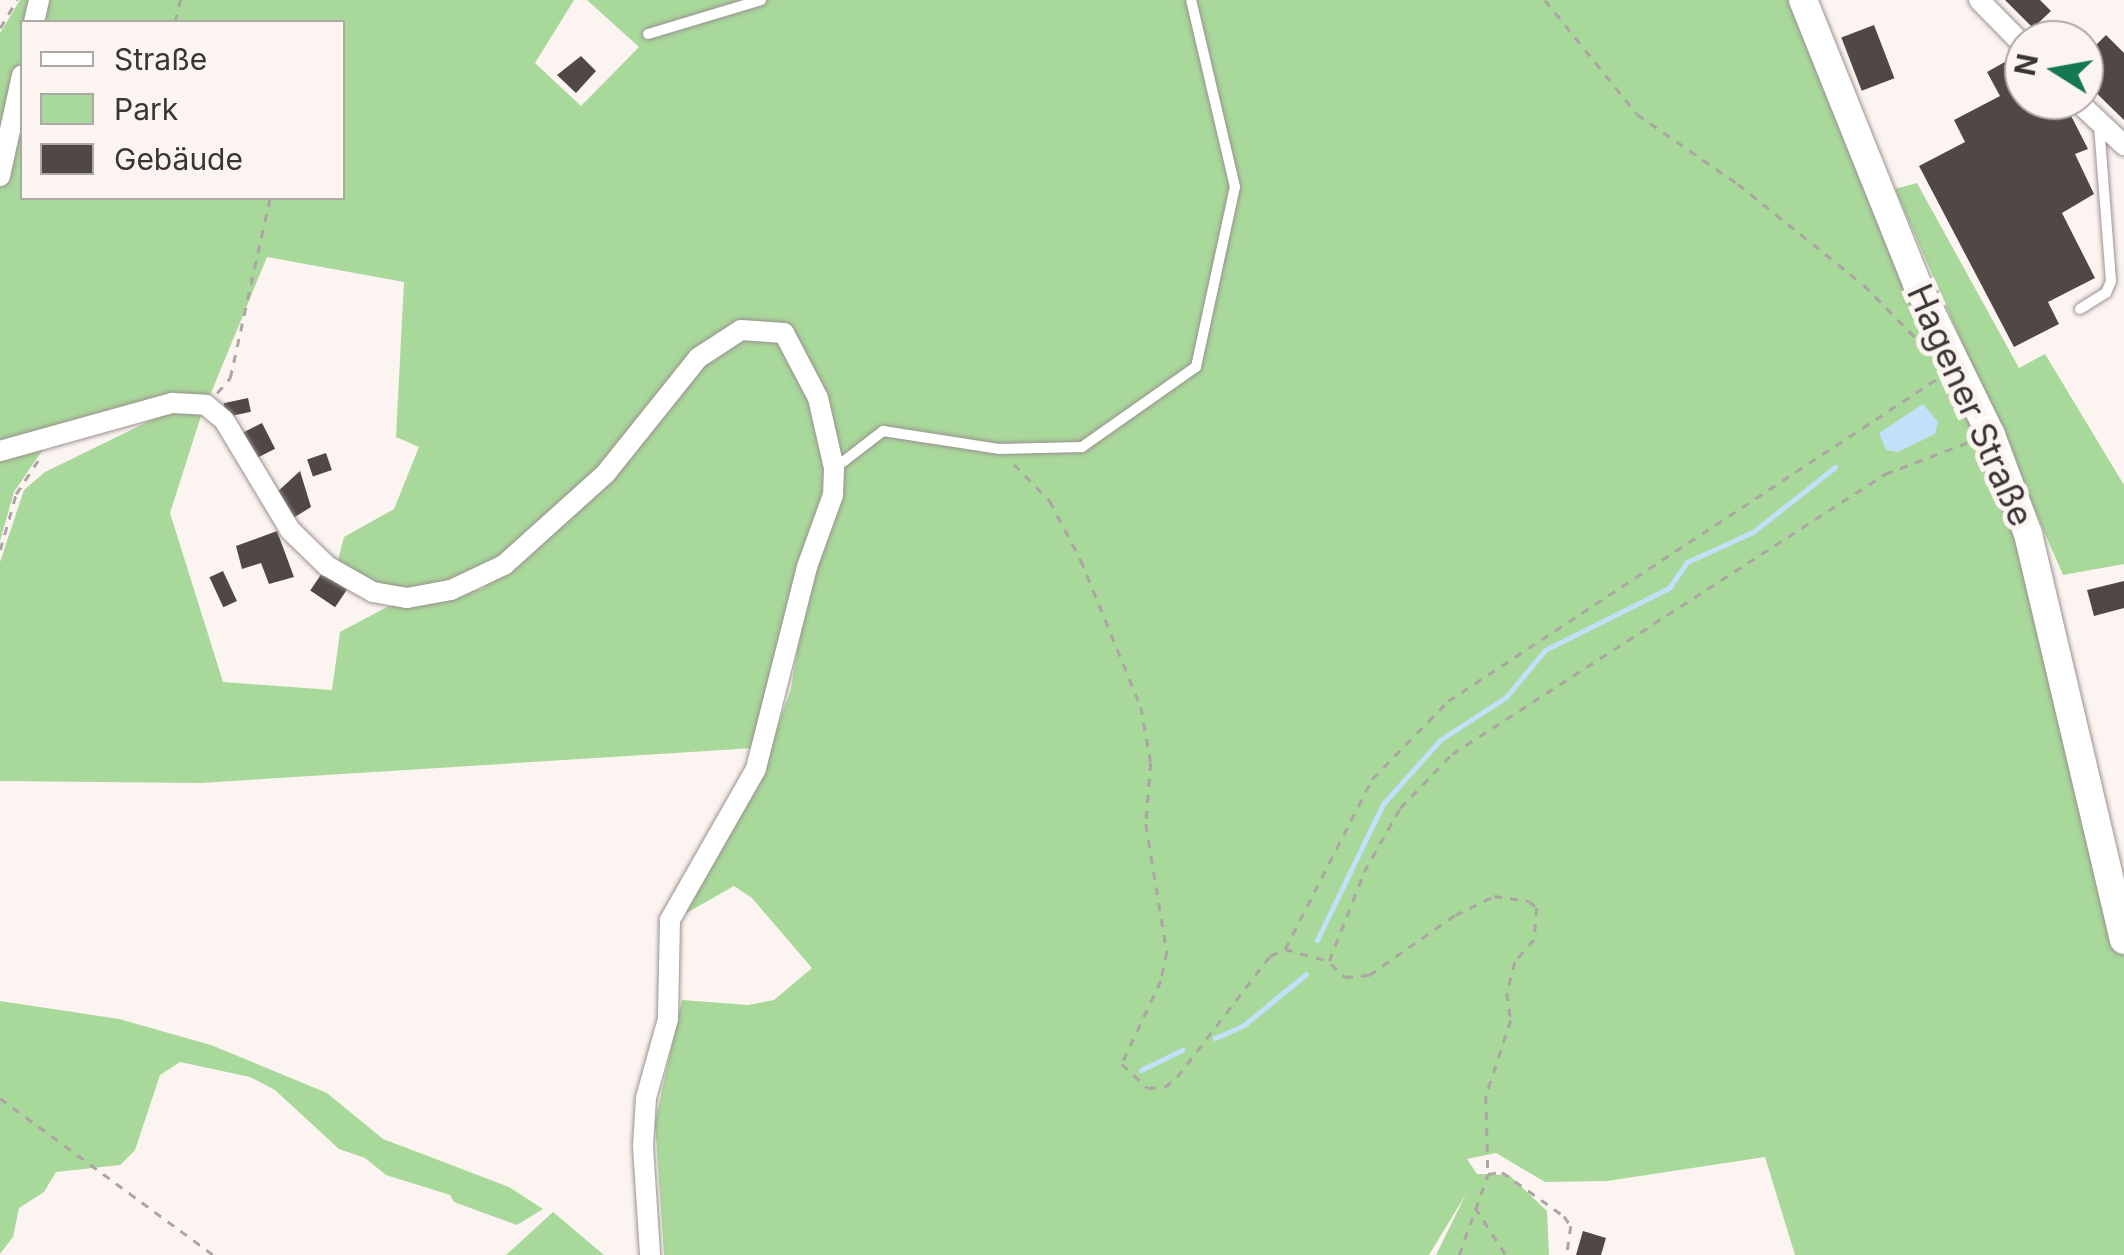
<!DOCTYPE html>
<html>
<head>
<meta charset="utf-8">
<style>
  body { margin:0 }
  #map { position:relative; width:2124px; height:1255px; overflow:hidden; background:#fcf4f0; font-family:Inter,sans-serif }
  div>[style] { position:absolute }
  [style*='--x'] { left:calc(var(--x)*1px); top:calc(var(--y)*1px); width:calc(var(--w)*1px); rotate:calc(var(--a)*1deg) }
  .green>* { inset:0; background:#a9d89b }
  .water>* { inset:0; background:#c0e1f9 }
  .stream>* { height:5px; margin:-2.5px; padding:0 2.5px; transform-origin:2.5px; border-radius:2.5px; background:#c0e1f9 }
  .building>* { inset:0; background:#4f4845; transform-origin:0 0 }
  .path>* { height:2.5px; margin-top:-1.25px; transform-origin:0; background:repeating-linear-gradient(90deg,#aba5a3 0 8px,transparent 0 16px) }
  .roads { filter:drop-shadow(0 0 2px #9a928f) drop-shadow(0 0 2px #9a928f) }
  .service>* { height:10px; margin:-5px; padding:0 5px; transform-origin:5px; border-radius:5px; background:#fff }
  .minor>* { height:20px; margin:-10px; padding:0 10px; transform-origin:10px; border-radius:10px; background:#fff }
  .secondary>* { height:28px; margin:-14px; padding:0 14px; transform-origin:14px; border-radius:14px; background:#fff }
  span { translate:-50% -50%; white-space:nowrap; text-align:center; line-height:1.15; -webkit-text-stroke:10px #fcf4f0; paint-order:stroke }
  .street-label { font-size:35px; color:#383534 }
  .legend { position:absolute; left:20px; top:20px; width:325px; height:180px; box-sizing:border-box; background:#fcf4f0; border:2px solid #aea8a5; margin:0; padding:12px 18px; list-style:none; font-size:30px; color:#383534 }
  .legend li { display:flex; align-items:center; gap:20px; height:50px }
  .legend b { width:50px; border:2px solid #aea8a5 }
  .north { position:absolute; left:2004px; top:20px; width:100px; height:100px; box-sizing:border-box; background:#fcf4f0; border:2px solid #aea8a5; border-radius:50%; rotate:281deg; font-size:28px; font-weight:700; line-height:40px; text-align:center; color:#383534 }
  .north::after { content:''; display:block; margin:auto; width:35px; height:45px; background:#147850; clip-path:polygon(50% 0,100% 100%,50% 72%,0 100%) }
</style>
</head>
<body>
<div id="map">
  <div class="green">
    <div style="clip-path:polygon(20px 0,574px 0,535px 63px,581px 106px,639px 47px,587px 0,1806px 0,1917px 284px,1991px 435px,2028px 534px,2124px 942px,2124px 1255px,1795px 1255px,1765px 1157px,1607px 1181px,1545px 1182px,1496px 1153px,1467px 1159px,1477px 1174px,1509px 1175px,1547px 1211px,1549px 1255px,1436px 1255px,1466px 1194px,1429px 1255px,664px 1255px,655px 1122px,682px 1000px,748px 1005px,774px 1000px,812px 968px,752px 898px,734px 886px,683px 915px,674px 900px,679px 888px,702px 882px,755px 790px,791px 689px,808px 584px,834px 500px,822px 499px,754px 748px,200px 783px,0 781px,0 562px,24px 490px,45px 472px,178px 407px,201px 416px,170px 513px,223px 682px,332px 690px,340px 632px,387px 607px,482px 589px,615px 473px,702px 363px,745px 335px,782px 341px,786px 333px,741px 329px,697px 357px,604px 470px,501px 561px,449px 587px,408px 595px,363px 584px,338px 560px,344px 537px,394px 509px,419px 447px,396px 437px,404px 282px,267px 257px,206px 405px,168px 402px,0 450px,0 186px,22px 86px,22px 198px,342px 198px,342px 22px,22px 22px,22px 63px,0 164px,0 33px)"></div>
    <div style="clip-path:polygon(1917px 183px,2019px 368px,2045px 354px,2124px 485px,2124px 564px,2063px 575px,1895px 189px)"></div>
    <div style="clip-path:polygon(48px 442px,14px 492px,0 541px,0 453px)"></div>
    <div style="clip-path:polygon(0 1001px,119px 1019px,211px 1045px,327px 1093px,383px 1139px,509px 1187px,543px 1209px,517px 1225px,454px 1202px,450px 1195px,386px 1175px,365px 1158px,339px 1149px,275px 1090px,250px 1077px,180px 1062px,160px 1075px,135px 1150px,120px 1165px,56px 1172px,44px 1192px,19px 1208px,13px 1237px,0 1254px)"></div>
    <div style="clip-path:polygon(553px 1212px,604px 1255px,506px 1255px)"></div>
  </div>
  <div class="water">
    <div style="clip-path:polygon(1923px 404px,1938px 422px,1935px 434px,1898px 452px,1886px 450px,1879px 433px)"></div>
  </div>
  <div class="stream">
    <div style="--x:1317;--y:940;--w:151;--a:-64.1"></div>
    <div style="--x:1383;--y:804;--w:86;--a:-48.3"></div>
    <div style="--x:1440;--y:740;--w:79;--a:-33.1"></div>
    <div style="--x:1506;--y:697;--w:61;--a:-50.3"></div>
    <div style="--x:1545;--y:650;--w:139;--a:-26.6"></div>
    <div style="--x:1669;--y:588;--w:32;--a:-55"></div>
    <div style="--x:1687;--y:562;--w:72;--a:-24.4"></div>
    <div style="--x:1753;--y:532;--w:105;--a:-38.4"></div>
    <div style="--x:1215;--y:1038;--w:32;--a:-24"></div>
    <div style="--x:1244;--y:1025;--w:80;--a:-39.4"></div>
    <div style="--x:1141;--y:1070;--w:46;--a:-26"></div>
  </div>
  <div class="building">
    <div style="clip-path:polygon(2005px 0,2040px 0,2051px 11px,2033px 28px)"></div>
    <div style="left:1874px;top:25px;width:57px;height:35px;rotate:69deg"></div>
    <div style="clip-path:polygon(2106px 35px,2124px 53px,2124px 120px,2084px 81px,2084px 57px)"></div>
    <div style="clip-path:polygon(2019px 54px,2024px 100px,2063px 100px,2088px 149px,2075px 154px,2094px 194px,2062px 213px,2095px 278px,2048px 302px,2059px 324px,2014px 347px,1919px 166px,1965px 142px,1954px 120px,2000px 96px,1987px 72px)"></div>
    <div style="clip-path:polygon(581px 56px,596px 71px,576px 93px,557px 75px)"></div>
    <div style="left:248px;top:398px;width:14px;height:25px;rotate:78deg"></div>
    <div style="left:262px;top:423px;width:29px;height:25px;rotate:63deg"></div>
    <div style="left:326px;top:453px;width:18px;height:20px;rotate:71deg"></div>
    <div style="clip-path:polygon(300px 471px,311px 507px,290px 520px,275px 494px)"></div>
    <div style="clip-path:polygon(277px 531px,294px 577px,269px 584px,261px 563px,242px 569px,236px 546px)"></div>
    <div style="left:223px;top:571px;width:33px;height:15px;rotate:65deg"></div>
    <div style="left:322px;top:573px;width:30px;height:21px;rotate:34deg"></div>
    <div style="clip-path:polygon(2124px 581px,2124px 608px,2094px 616px,2087px 590px)"></div>
    <div style="clip-path:polygon(1583px 1231px,1606px 1238px,1601px 1255px,1576px 1255px)"></div>
  </div>
  <div class="path">
    <div style="--x:1545;--y:0;--w:146;--a:51.1"></div>
    <div style="--x:1637;--y:114;--w:123;--a:34.7"></div>
    <div style="--x:1738;--y:184;--w:161;--a:38.7"></div>
    <div style="--x:1864;--y:285;--w:77;--a:45.5"></div>
    <div style="--x:175;--y:22;--w:23;--a:-77"></div>
    <div style="--x:0;--y:28;--w:33;--a:-59"></div>
    <div style="--x:217;--y:393;--w:20;--a:-49"></div>
    <div style="--x:230;--y:378;--w:184;--a:-77.5"></div>
    <div style="--x:1014;--y:464;--w:52;--a:45.8"></div>
    <div style="--x:1050;--y:501;--w:67;--a:62.3"></div>
    <div style="--x:1081;--y:560;--w:159;--a:67.8"></div>
    <div style="--x:1141;--y:707;--w:57;--a:79.9"></div>
    <div style="--x:1151;--y:763;--w:61;--a:94.7"></div>
    <div style="--x:1146;--y:824;--w:130;--a:80.7"></div>
    <div style="--x:1167;--y:952;--w:30;--a:102"></div>
    <div style="--x:1161;--y:981;--w:92;--a:115.2"></div>
    <div style="--x:1122;--y:1064;--w:35;--a:43"></div>
    <div style="--x:1148;--y:1088;--w:17;--a:-3"></div>
    <div style="--x:1165;--y:1087;--w:16;--a:-40"></div>
    <div style="--x:1177;--y:1077;--w:153;--a:-52.5"></div>
    <div style="--x:1270;--y:956;--w:17;--a:-25"></div>
    <div style="--x:1285;--y:949;--w:46;--a:15.3"></div>
    <div style="--x:1329;--y:961;--w:96;--a:-68.5"></div>
    <div style="--x:1364;--y:872;--w:73;--a:-60.6"></div>
    <div style="--x:1400;--y:808;--w:75;--a:-46.1"></div>
    <div style="--x:1452;--y:754;--w:516;--a:-32.89"></div>
    <div style="--x:1885;--y:474;--w:90;--a:-20.9"></div>
    <div style="--x:0;--y:550;--w:58;--a:-74.1"></div>
    <div style="--x:16;--y:494;--w:42;--a:-56.7"></div>
    <div style="--x:1285;--y:949;--w:191;--a:-62.9"></div>
    <div style="--x:1372;--y:779;--w:109;--a:-45.7"></div>
    <div style="--x:1448;--y:701;--w:587;--a:-33.39"></div>
    <div style="--x:1331;--y:964;--w:19;--a:43"></div>
    <div style="--x:1345;--y:977;--w:24;--a:-5"></div>
    <div style="--x:1369;--y:975;--w:105;--a:-34.9"></div>
    <div style="--x:1455;--y:915;--w:43;--a:-26"></div>
    <div style="--x:1494;--y:896;--w:35;--a:8"></div>
    <div style="--x:1529;--y:901;--w:11;--a:41"></div>
    <div style="--x:1537;--y:908;--w:32;--a:95"></div>
    <div style="--x:1534;--y:940;--w:29;--a:131"></div>
    <div style="--x:1515;--y:962;--w:32;--a:104"></div>
    <div style="--x:1507;--y:993;--w:27;--a:82"></div>
    <div style="--x:1511;--y:1020;--w:80;--a:108.2"></div>
    <div style="--x:1486;--y:1096;--w:78;--a:88.5"></div>
    <div style="--x:0;--y:1098;--w:265;--a:36.3"></div>
    <div style="--x:1475;--y:1207;--w:57;--a:57.1"></div>
    <div style="--x:1459;--y:1255;--w:86;--a:-70.3"></div>
    <div style="--x:1488;--y:1174;--w:14;--a:-8"></div>
    <div style="--x:1502;--y:1172;--w:76;--a:35.4"></div>
    <div style="--x:1564;--y:1216;--w:12;--a:55"></div>
    <div style="--x:1571;--y:1226;--w:29;--a:98"></div>
  </div>
  <div class="roads">
    <div class="service">
      <div style="--x:648;--y:34;--w:118;--a:-16.7"></div>
      <div style="--x:2080;--y:309;--w:31;--a:-32"></div>
      <div style="--x:2106;--y:293;--w:13;--a:-67"></div>
      <div style="--x:2111;--y:281;--w:155;--a:-94.4"></div>
      <div style="--x:835;--y:468;--w:61;--a:-37.6"></div>
      <div style="--x:883;--y:431;--w:117;--a:8.8"></div>
      <div style="--x:999;--y:449;--w:83;--a:-1.4"></div>
      <div style="--x:1082;--y:447;--w:139;--a:-35.1"></div>
      <div style="--x:1196;--y:367;--w:184;--a:-77.8"></div>
      <div style="--x:1235;--y:187;--w:192;--a:-103.2"></div>
    </div>
    <div class="minor">
      <div style="--x:1979;--y:0;--w:64;--a:45.6"></div>
      <div style="--x:34;--y:22;--w:23;--a:-77"></div>
      <div style="--x:2076;--y:100;--w:66;--a:43.2"></div>
      <div style="--x:0;--y:176;--w:103;--a:-77.7"></div>
      <div style="--x:0;--y:451;--w:179;--a:-15.6"></div>
      <div style="--x:172;--y:403;--w:34;--a:3"></div>
      <div style="--x:206;--y:405;--w:23;--a:40"></div>
      <div style="--x:224;--y:420;--w:128;--a:59"></div>
      <div style="--x:290;--y:530;--w:52;--a:44.2"></div>
      <div style="--x:327;--y:566;--w:53;--a:29.5"></div>
      <div style="--x:373;--y:592;--w:35;--a:10"></div>
      <div style="--x:407;--y:598;--w:45;--a:-10.3"></div>
      <div style="--x:451;--y:590;--w:59;--a:-25.3"></div>
      <div style="--x:504;--y:565;--w:137;--a:-42"></div>
      <div style="--x:606;--y:473;--w:147;--a:-51.3"></div>
      <div style="--x:698;--y:358;--w:51;--a:-33.1"></div>
      <div style="--x:741;--y:330;--w:43;--a:4"></div>
      <div style="--x:784;--y:333;--w:73;--a:62.4"></div>
      <div style="--x:818;--y:398;--w:72;--a:77.1"></div>
      <div style="--x:834;--y:468;--w:27;--a:92"></div>
      <div style="--x:833;--y:495;--w:77;--a:109.9"></div>
      <div style="--x:807;--y:567;--w:208;--a:104.2"></div>
      <div style="--x:756;--y:769;--w:174;--a:119.7"></div>
      <div style="--x:670;--y:920;--w:99;--a:91.2"></div>
      <div style="--x:668;--y:1019;--w:82;--a:105.6"></div>
      <div style="--x:646;--y:1098;--w:48;--a:93.6"></div>
      <div style="--x:643;--y:1146;--w:109;--a:86.3"></div>
    </div>
    <div class="secondary">
      <div style="--x:1803;--y:0;--w:306;--a:68.1"></div>
      <div style="--x:1917;--y:284;--w:168;--a:63.9"></div>
      <div style="--x:1991;--y:435;--w:106;--a:69.5"></div>
      <div style="--x:2028;--y:534;--w:417;--a:76.7"></div>
    </div>
  </div>
  <div class="street-label">
    <span style="left:1971px;top:405px;rotate:66deg">Hagener Straße</span>
  </div>
  <ul class="legend">
  <li><b style="height:12px;background:#fff"></b>Straße</li>
  <li><b style="height:28px;background:#a9d89b"></b>Park</li>
  <li><b style="height:28px;background:#4f4845"></b>Gebäude</li>
  </ul>
  <div class="north">N</div>
</div>
</body>
</html>
